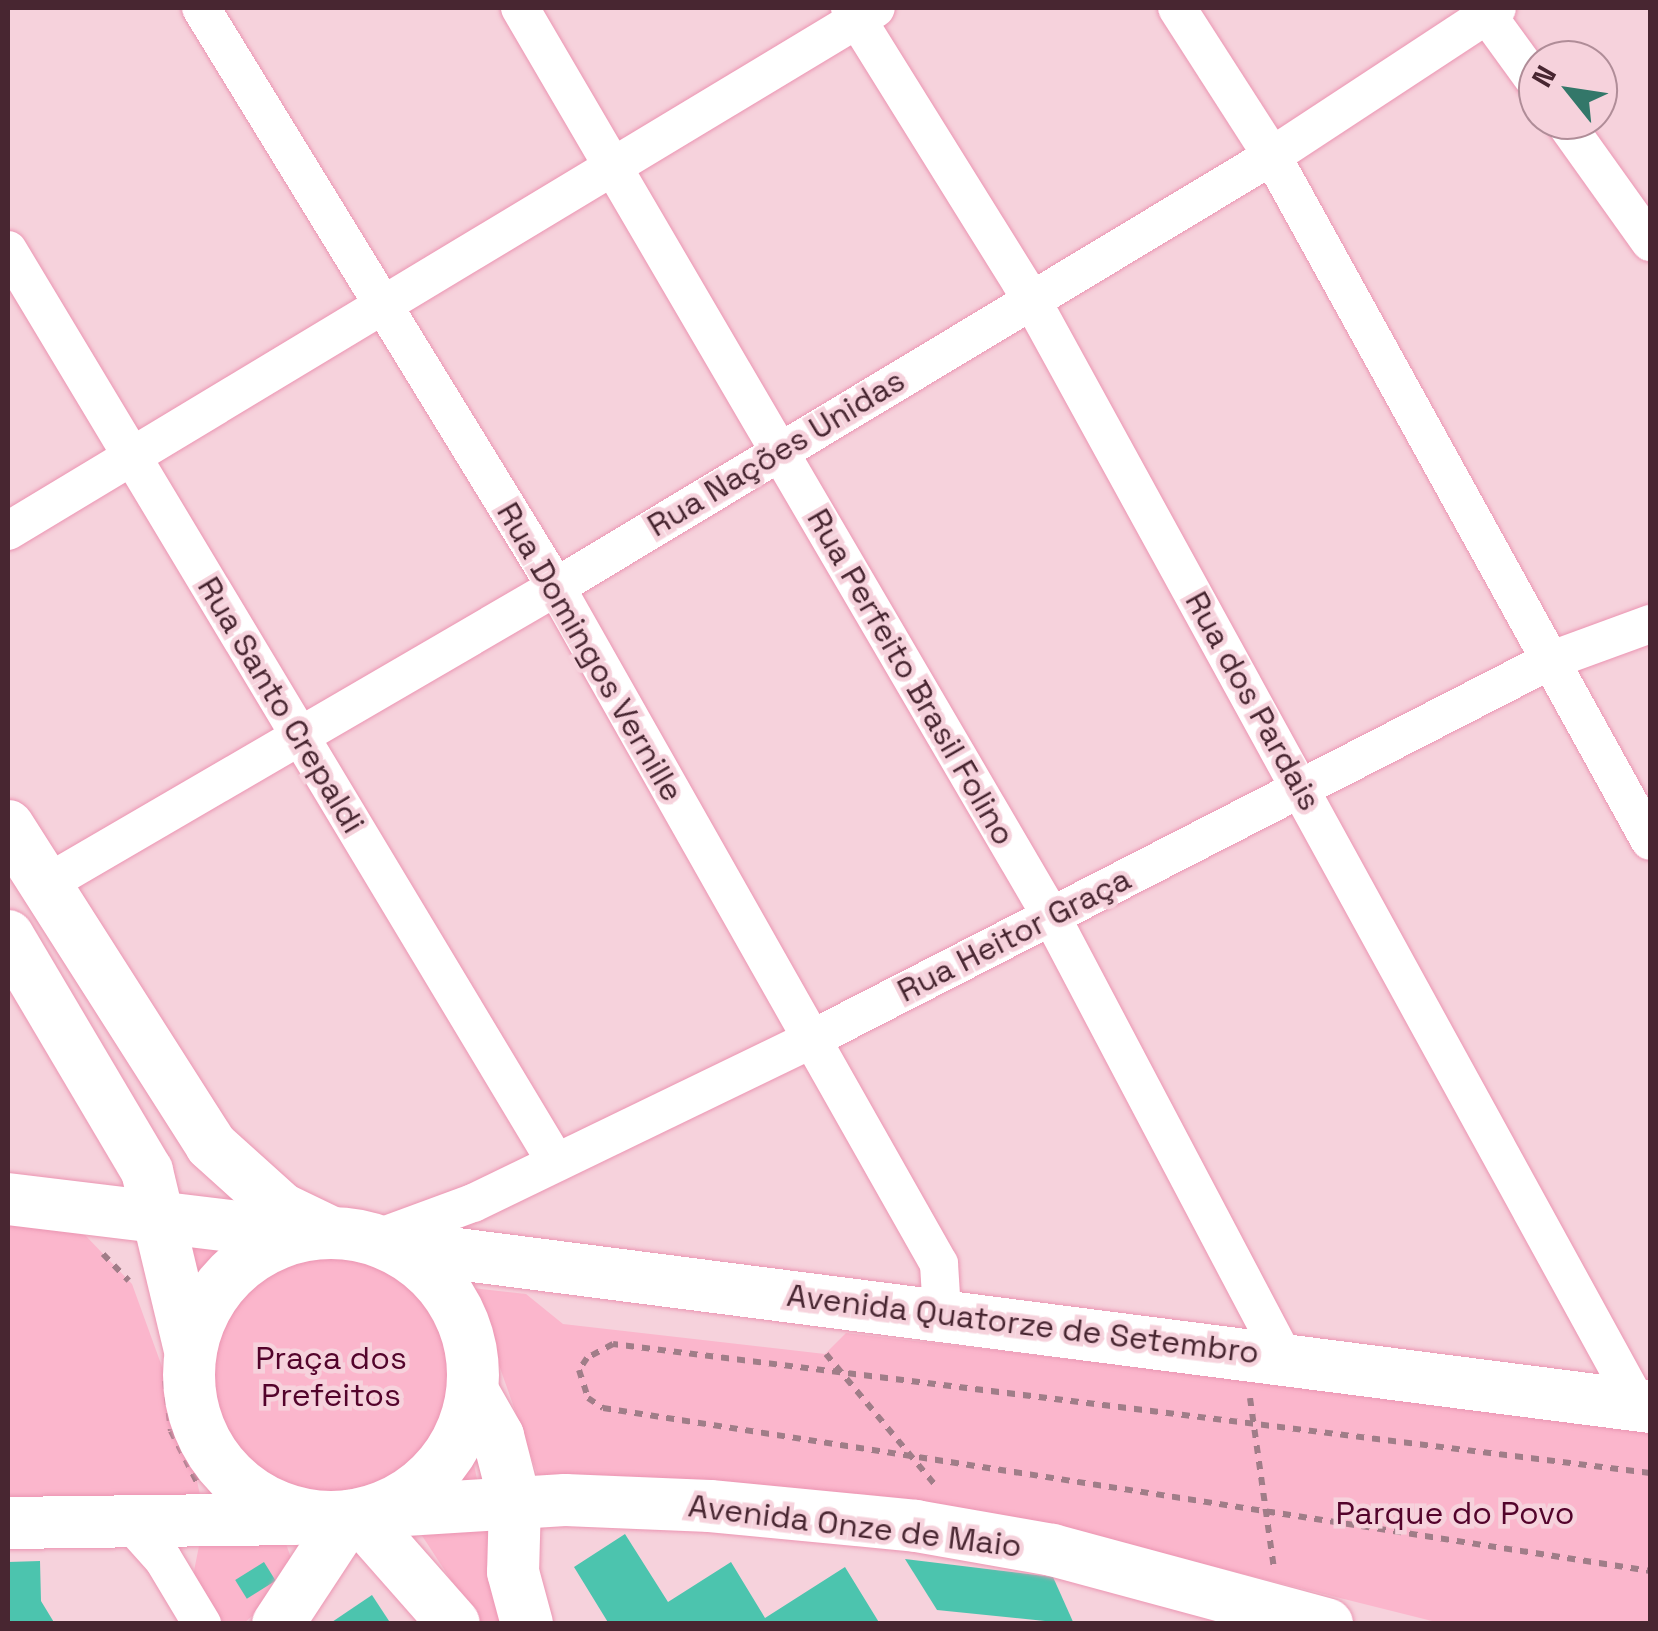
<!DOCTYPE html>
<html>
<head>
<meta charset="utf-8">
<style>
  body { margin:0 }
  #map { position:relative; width:1658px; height:1631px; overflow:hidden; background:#f6d2dc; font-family:"Space Grotesk",sans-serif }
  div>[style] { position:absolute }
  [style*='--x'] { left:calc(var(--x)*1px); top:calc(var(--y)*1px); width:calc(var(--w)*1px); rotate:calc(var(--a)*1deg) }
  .green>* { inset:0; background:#fbb6cc }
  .round { border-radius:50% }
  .building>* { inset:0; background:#4cc4ae; transform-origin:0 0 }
  .path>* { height:6px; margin-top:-3px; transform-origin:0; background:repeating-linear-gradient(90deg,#a07d88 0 8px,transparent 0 16px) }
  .roads { filter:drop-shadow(0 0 2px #eb95b2) drop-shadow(0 0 2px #eb95b2) }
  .street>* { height:38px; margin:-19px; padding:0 19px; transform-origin:19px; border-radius:19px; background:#fff }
  .secondary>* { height:52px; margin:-26px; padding:0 26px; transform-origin:26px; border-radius:26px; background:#fff }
  .secondary>.ring { margin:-26px; padding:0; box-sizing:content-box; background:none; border:52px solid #fff; border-radius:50% }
  span { translate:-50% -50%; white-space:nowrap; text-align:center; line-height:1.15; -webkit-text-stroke:9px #f6d2dc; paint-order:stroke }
  .street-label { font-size:32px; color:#482631 }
  .park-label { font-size:32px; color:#53032b }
  .frame { position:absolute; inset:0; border:10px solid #482631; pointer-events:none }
  .north { position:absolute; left:1518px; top:40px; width:100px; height:100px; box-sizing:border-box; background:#f6d2dc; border:2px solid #b08d98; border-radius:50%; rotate:300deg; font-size:28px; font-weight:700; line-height:40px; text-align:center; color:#482631 }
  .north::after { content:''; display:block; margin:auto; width:35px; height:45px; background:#337769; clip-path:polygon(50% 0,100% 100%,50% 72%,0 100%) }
</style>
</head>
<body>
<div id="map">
  <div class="green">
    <div style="clip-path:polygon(8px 1217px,85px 1235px,132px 1284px,165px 1375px,172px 1431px,194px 1467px,200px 1495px,8px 1499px)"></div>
    <div style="clip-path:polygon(177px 1236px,240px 1242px,194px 1295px)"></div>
    <div class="round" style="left:208px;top:1253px;width:248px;height:248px"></div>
    <div style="clip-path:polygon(472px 1288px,526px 1294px,563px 1324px,825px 1354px,846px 1333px,1650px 1427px,1650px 1623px,1440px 1623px,1032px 1521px,538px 1476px)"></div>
    <div style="clip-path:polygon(471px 1450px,479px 1489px,441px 1489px)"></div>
    <div style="clip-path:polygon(491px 1527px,506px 1623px,479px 1623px,419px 1531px)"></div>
    <div style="clip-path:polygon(283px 1535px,293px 1564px,288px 1585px,244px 1623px,224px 1623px,193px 1576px,199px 1546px)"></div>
  </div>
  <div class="building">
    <div style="clip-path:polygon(625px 1534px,668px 1602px,731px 1562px,765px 1618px,845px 1567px,880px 1624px,609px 1624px,574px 1567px)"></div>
    <div style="clip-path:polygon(905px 1559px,1053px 1577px,1074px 1624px,937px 1610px)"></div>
    <div style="clip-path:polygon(40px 1561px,41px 1601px,55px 1624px,8px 1624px,8px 1562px)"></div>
    <div style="left:264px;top:1562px;width:22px;height:34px;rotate:58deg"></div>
    <div style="clip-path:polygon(372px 1595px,391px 1624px,329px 1624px)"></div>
  </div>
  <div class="path">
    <div style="--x:103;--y:1254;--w:37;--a:46"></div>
    <div style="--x:826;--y:1354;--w:173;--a:50.2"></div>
    <div style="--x:165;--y:1381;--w:50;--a:83.2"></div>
    <div style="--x:171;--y:1431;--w:57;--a:63"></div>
    <div style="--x:1250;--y:1398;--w:173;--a:82"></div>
    <div style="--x:1650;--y:1473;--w:1045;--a:-172.91"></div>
    <div style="--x:613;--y:1344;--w:30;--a:152"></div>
    <div style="--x:587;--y:1358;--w:14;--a:124"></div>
    <div style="--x:579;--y:1370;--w:29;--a:72"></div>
    <div style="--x:588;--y:1398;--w:18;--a:34"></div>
    <div style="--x:603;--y:1408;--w:1060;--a:8.85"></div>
  </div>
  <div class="roads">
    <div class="street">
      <div style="--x:201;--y:8;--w:679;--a:58.49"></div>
      <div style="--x:556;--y:587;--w:778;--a:60.5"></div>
      <div style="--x:939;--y:1264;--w:48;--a:86.4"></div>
      <div style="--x:520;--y:8;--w:1052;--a:59.68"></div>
      <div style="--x:1051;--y:916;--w:497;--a:62.2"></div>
      <div style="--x:850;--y:8;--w:343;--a:58.1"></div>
      <div style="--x:1031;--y:299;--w:1262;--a:61.24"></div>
      <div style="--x:1177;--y:8;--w:176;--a:57.3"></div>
      <div style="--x:1272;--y:156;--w:782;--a:61.11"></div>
      <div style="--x:1482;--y:8;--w:95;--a:54"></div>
      <div style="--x:1563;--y:120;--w:150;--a:54.5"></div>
      <div style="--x:8;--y:250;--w:1060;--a:59.01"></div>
      <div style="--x:8;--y:531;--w:1013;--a:-31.07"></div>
      <div style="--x:46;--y:884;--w:590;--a:-30.21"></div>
      <div style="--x:556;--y:587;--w:836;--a:-31.05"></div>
      <div style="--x:1272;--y:156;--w:269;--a:-33.3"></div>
      <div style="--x:375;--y:1239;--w:104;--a:-20.2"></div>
      <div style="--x:473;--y:1203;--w:377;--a:-25.8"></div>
      <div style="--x:812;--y:1039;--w:828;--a:-27.15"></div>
      <div style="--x:1549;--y:661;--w:108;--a:-20.1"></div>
      <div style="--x:128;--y:1520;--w:52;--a:48.1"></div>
      <div style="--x:163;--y:1559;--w:76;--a:59"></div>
    </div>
    <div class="secondary">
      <div style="--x:8;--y:826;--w:378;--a:57.5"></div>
      <div style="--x:211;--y:1145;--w:96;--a:42"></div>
      <div style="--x:282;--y:1209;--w:53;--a:25.6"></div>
      <div style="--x:8;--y:936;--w:273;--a:59.4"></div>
      <div style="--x:147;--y:1171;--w:184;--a:76.5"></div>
      <div style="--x:8;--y:1199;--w:292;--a:6.9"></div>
      <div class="ring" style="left:189px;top:1233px;width:232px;height:232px"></div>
      <div style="--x:395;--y:1246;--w:1265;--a:7.31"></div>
      <div style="--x:473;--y:1392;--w:51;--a:60.4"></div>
      <div style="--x:498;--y:1436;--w:68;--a:75.6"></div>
      <div style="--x:515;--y:1502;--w:70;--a:91.6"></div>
      <div style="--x:513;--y:1572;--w:54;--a:74.9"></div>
      <div style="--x:373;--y:1512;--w:192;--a:-3.6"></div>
      <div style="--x:565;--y:1500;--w:145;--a:2.4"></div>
      <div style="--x:710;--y:1506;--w:207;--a:5.5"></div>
      <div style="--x:916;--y:1526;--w:138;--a:10"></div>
      <div style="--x:1052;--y:1550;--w:285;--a:15.1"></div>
      <div style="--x:358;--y:1515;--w:145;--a:48.6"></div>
      <div style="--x:8;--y:1523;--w:288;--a:-0.8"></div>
      <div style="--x:278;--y:1624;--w:129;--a:-56.7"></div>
    </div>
  </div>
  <div class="street-label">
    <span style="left:776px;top:453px;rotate:-31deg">Rua Nações Unidas</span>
    <span style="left:590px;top:652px;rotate:60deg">Rua Domingos Vernille</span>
    <span style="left:911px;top:677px;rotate:60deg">Rua Perfeito Brasil Folino</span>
    <span style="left:1253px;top:701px;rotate:61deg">Rua dos Pardais</span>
    <span style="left:281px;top:705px;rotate:59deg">Rua Santo Crepaldi</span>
    <span style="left:1014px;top:935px;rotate:-27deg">Rua Heitor Graça</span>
    <span style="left:1023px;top:1324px;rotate:7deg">Avenida Quatorze de Setembro</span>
    <span style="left:855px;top:1526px;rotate:7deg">Avenida Onze de Maio</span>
  </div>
  <div class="park-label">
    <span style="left:331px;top:1377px">Praça dos<br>Prefeitos</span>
    <span style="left:1455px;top:1513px">Parque do Povo</span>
  </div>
  <div class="frame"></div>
  <div class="north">N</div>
</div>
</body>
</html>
